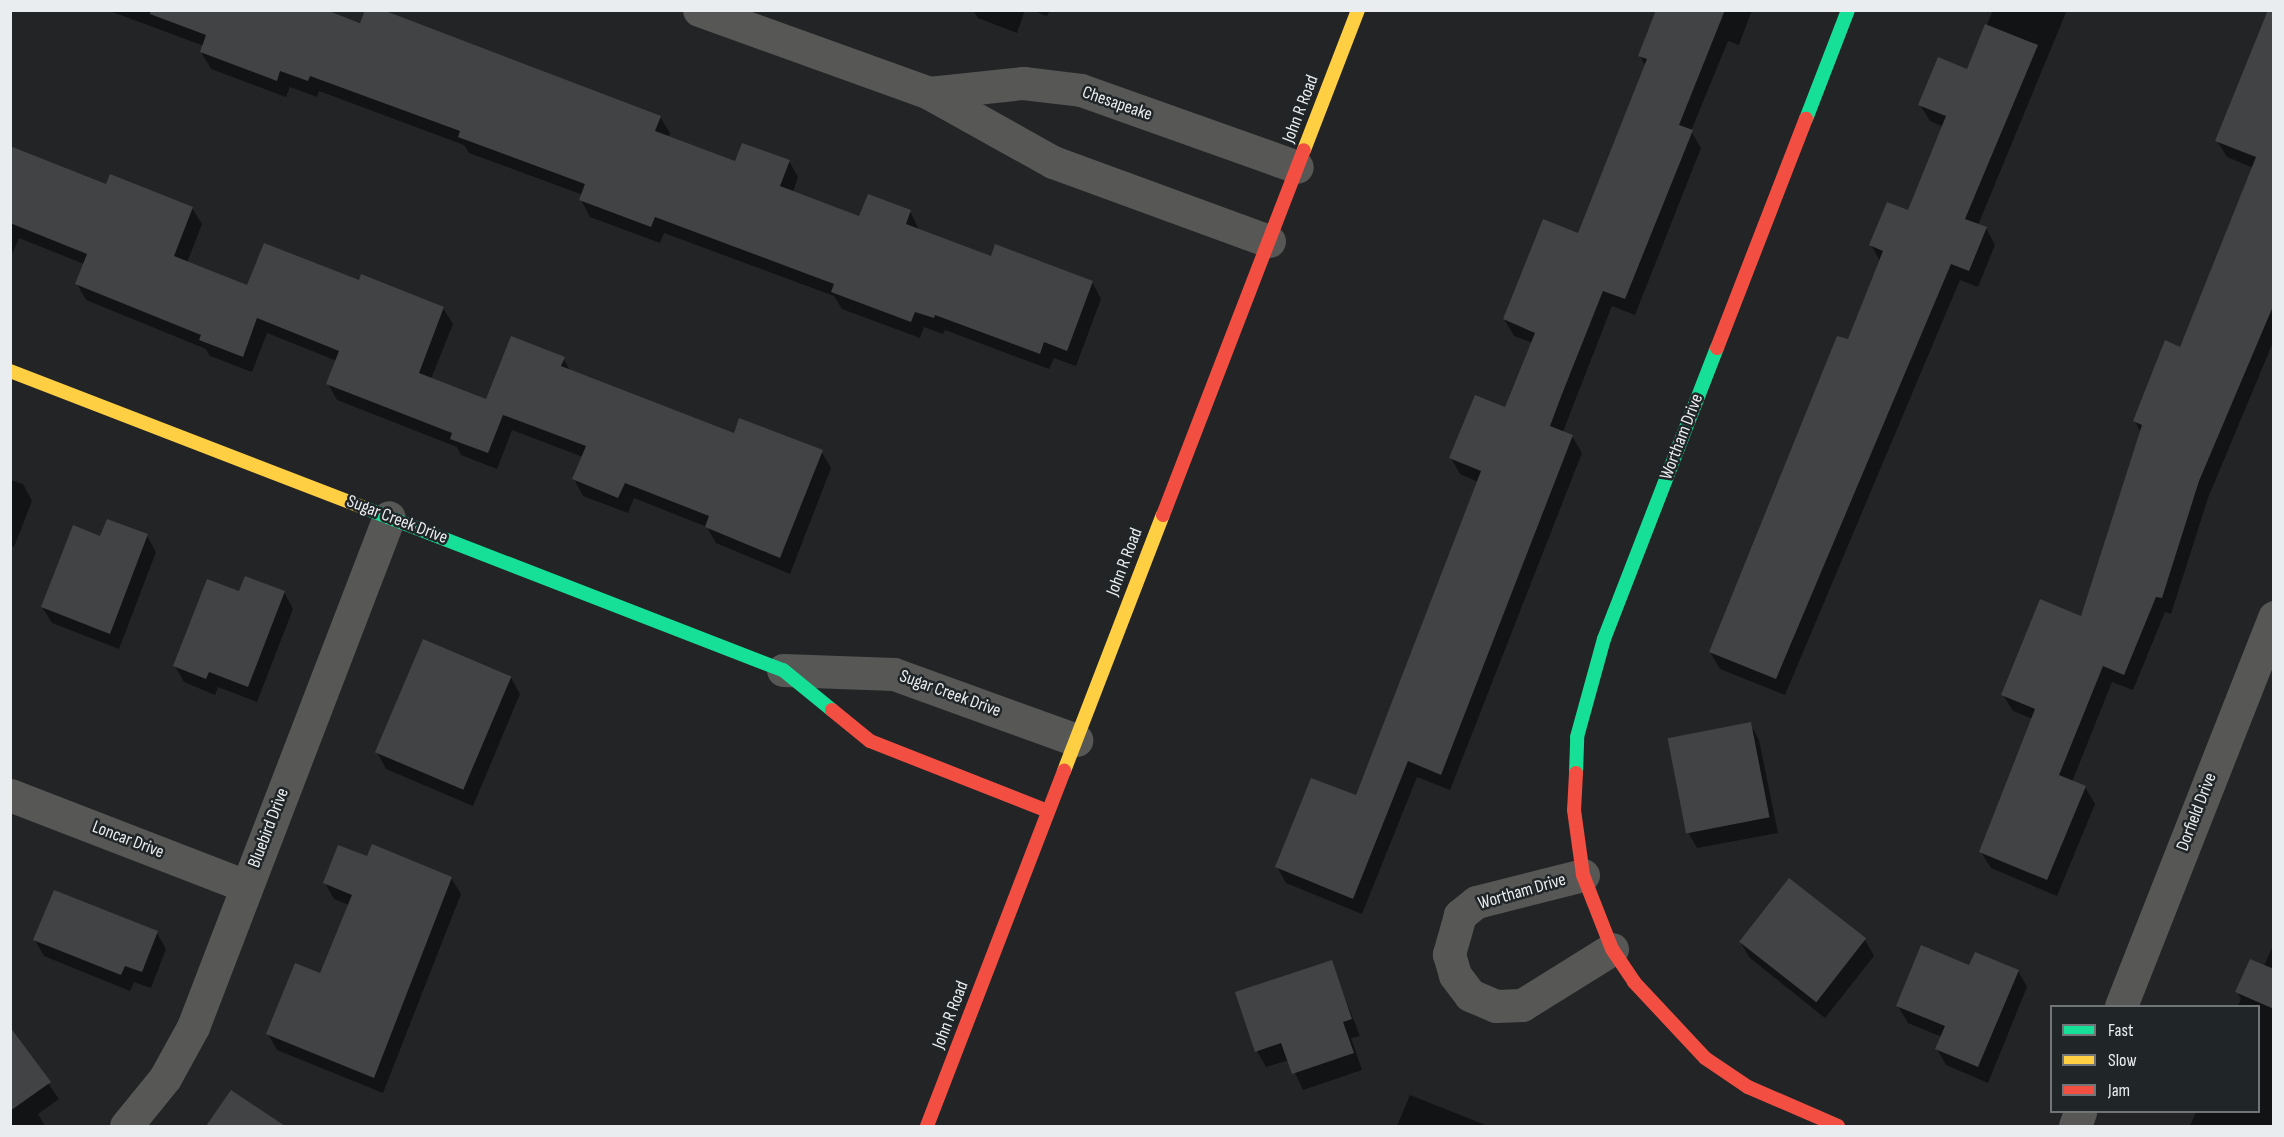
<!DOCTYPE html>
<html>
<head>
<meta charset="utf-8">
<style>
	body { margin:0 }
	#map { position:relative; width:2284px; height:1137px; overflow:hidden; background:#222426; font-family:"Sofia Sans Condensed",sans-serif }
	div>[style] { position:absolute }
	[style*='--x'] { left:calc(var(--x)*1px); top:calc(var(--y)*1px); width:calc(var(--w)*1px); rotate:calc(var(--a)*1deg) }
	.shadow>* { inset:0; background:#0007 }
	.building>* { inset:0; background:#414344; transform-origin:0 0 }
	.street>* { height:33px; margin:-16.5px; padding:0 16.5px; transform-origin:16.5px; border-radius:16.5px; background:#575756 }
	.fast>* { height:14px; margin:-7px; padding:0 7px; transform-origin:7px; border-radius:7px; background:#16e098 }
	.slow>* { height:14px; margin:-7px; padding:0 7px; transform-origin:7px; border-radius:7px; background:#ffcf43 }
	.jam>* { height:14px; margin:-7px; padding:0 7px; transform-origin:7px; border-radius:7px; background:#f24e42 }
	span { translate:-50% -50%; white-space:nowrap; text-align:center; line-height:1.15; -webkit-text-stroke:5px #202528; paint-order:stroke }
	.street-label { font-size:18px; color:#eaedef }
	.frame { position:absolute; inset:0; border:12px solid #eaedef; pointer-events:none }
	.legend { position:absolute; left:2050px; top:1005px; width:210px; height:108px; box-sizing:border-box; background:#202528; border:2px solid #717578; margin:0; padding:8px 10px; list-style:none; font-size:18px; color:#eaedef }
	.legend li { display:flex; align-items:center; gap:12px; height:30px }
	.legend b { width:30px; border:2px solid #717578 }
</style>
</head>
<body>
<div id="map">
	<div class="shadow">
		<i style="clip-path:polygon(107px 10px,321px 10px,660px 117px,670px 133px,668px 138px,736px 163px,789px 161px,798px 177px,793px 192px,860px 218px,910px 211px,919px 230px,992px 258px,1092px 282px,1101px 299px,1076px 366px,1054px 358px,1049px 369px,945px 330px,943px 334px,924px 327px,920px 338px,842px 309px,834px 296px,664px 233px,660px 243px,590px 217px,581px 200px,583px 195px,469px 153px,464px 145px,319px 91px,317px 97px,290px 87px,286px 97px,211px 69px,201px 52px,204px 46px)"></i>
		<i style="clip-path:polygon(973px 10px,1025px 10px,1017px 33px,978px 18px)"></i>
		<i style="clip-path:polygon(1031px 10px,1050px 10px,1047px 16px)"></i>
		<i style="clip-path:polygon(1658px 10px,1752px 10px,1739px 45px,1728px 41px,1691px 131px,1701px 148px,1635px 315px,1612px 306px,1571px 411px,1563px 432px,1572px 436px,1582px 453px,1450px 790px,1417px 777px,1362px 914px,1286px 883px,1277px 867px,1357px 797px,1478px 482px,1460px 474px,1451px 458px,1506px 409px,1533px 343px,1514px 336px,1504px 319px,1578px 235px,1646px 67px,1640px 56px)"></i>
		<i style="clip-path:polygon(1993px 10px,2067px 10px,1978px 225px,1986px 228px,1995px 245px,1978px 287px,1960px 280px,1785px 695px,1720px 669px,1710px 652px,1849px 341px,1880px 261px,1871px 245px,1909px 212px,1944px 127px,1930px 121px,1920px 105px,1968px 71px)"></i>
		<i style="clip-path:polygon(2274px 53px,2274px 340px,2208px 498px,2171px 614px,2165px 612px,2133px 690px,2112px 682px,2072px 782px,2085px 787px,2095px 804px,2057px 896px,1991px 868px,1981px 852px,2033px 719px,2013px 711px,2003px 695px,2082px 618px,2141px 433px,2135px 421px,2181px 348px,2253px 168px,2227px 157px,2217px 141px)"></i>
		<i style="clip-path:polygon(10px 164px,192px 208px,202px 224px,187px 263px,248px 287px,360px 282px,443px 308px,453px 324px,431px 379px,487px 401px,563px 358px,571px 372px,734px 435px,821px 451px,831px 468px,790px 574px,716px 543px,707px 527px,634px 498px,628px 513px,583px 496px,574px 479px,583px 457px,512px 430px,497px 469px,461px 455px,457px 447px,337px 400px,328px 384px,337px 361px,267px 333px,252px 372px,210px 356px,206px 349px,86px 300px,77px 284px,84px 264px,19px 238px,10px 259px)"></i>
		<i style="clip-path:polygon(10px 480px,23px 484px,32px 501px,14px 547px,10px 545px)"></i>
		<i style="clip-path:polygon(147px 536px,156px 552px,119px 649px,52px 623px,42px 607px,101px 538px)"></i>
		<i style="clip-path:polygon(284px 592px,293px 609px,257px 702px,218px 687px,215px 695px,184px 682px,175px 666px,240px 593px)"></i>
		<i style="clip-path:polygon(511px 678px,520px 694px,473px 806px,386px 769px,377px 752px)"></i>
		<i style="clip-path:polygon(1750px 723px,1759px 740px,1778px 833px,1697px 848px,1688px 832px,1670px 739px)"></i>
		<i style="clip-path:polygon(368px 858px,451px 878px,461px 894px,383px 1093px,277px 1050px,268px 1034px,321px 975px,349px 905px,334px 899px,325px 883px)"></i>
		<i style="clip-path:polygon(157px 933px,166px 949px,151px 988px,134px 982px,130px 991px,44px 956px,35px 940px)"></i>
		<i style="clip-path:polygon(1865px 940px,1874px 956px,1825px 1018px,1750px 958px,1740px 942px)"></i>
		<i style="clip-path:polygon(2274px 943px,2274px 1126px,2190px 1126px,2196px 1112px,2258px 1112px,2258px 1006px,2238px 1006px,2241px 999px,2237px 992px,2264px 966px)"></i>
		<i style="clip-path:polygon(1331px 962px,1360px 1036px,1351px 1038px,1362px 1070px,1303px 1090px,1289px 1060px,1266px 1067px,1257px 1051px)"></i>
		<i style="clip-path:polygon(1970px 967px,2018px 971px,2027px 987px,1988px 1083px,1946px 1065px,1937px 1049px,1942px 1037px,1908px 1023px,1898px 1006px)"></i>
		<i style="clip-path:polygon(10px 1029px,59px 1099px,38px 1114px,45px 1126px,10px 1126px)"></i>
		<i style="clip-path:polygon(231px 1092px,282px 1126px,208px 1126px)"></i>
		<i style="clip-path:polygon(1410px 1095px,1488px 1126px,1397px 1126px)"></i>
	</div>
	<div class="building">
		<i style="clip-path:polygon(150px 10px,326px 10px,360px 23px,365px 10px,383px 10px,661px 116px,655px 131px,735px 161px,742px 143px,790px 160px,780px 186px,859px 216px,868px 194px,911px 210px,906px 224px,991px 256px,995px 244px,1093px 281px,1067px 351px,1044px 342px,1040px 354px,935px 315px,934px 318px,915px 312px,911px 322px,831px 292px,834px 284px,655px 217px,651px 227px,579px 200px,585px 184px,458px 137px,460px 131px,310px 76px,308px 81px,280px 71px,277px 81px,200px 52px,206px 35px,150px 14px)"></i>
		<i style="clip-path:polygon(1656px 10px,1725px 10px,1679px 125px,1693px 130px,1625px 299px,1603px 291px,1562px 394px,1550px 426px,1573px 435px,1441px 775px,1408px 761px,1353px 899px,1275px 867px,1311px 778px,1356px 795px,1481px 471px,1449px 458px,1475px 395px,1505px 407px,1535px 333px,1503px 319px,1543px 219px,1578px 233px,1647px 59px,1638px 56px)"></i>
		<i style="clip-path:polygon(2268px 10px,2274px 10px,2274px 304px,2199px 481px,2162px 598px,2156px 597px,2124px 675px,2103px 666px,2059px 775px,2086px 786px,2047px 880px,1979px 852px,2035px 709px,2001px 695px,2040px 599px,2081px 616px,2142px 425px,2133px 421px,2165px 340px,2180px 347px,2256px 157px,2215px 141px)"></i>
		<i style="clip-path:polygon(1985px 24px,2038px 45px,1965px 219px,1987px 227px,1969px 271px,1951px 264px,1776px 679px,1709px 652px,1837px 336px,1848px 339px,1883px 251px,1869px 245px,1887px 202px,1908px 210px,1946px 116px,1918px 105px,1938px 57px,1967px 69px)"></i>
		<i style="clip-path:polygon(10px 146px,106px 184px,110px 174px,193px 207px,174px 256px,247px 285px,264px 243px,359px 280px,361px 274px,444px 307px,419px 373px,486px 399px,511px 336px,565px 357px,561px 366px,734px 433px,739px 418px,823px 450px,780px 558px,705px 527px,709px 516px,625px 483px,618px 498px,572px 479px,586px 446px,503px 415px,488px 453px,450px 439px,452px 433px,326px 384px,339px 351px,257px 318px,243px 357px,199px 340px,201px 335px,75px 284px,87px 254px,10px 223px)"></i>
		<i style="clip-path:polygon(107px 519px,148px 534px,110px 634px,41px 607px,73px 525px,100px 536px)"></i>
		<i style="clip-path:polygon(245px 576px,285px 591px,248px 687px,209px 672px,206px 679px,173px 666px,207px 579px,239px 591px)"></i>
		<i style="left:423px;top:639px;width:96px;height:123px;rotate:23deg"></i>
		<i style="left:1751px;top:722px;width:97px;height:85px;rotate:79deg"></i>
		<i style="clip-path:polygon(372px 844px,452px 877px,374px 1078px,266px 1034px,295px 963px,320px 973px,352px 895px,323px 883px,338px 845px,367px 856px)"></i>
		<i style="left:1789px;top:878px;width:98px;height:81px;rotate:38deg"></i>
		<i style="clip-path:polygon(54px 890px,158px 931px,142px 972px,125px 966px,121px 975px,33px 940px)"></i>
		<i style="clip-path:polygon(1921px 945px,1969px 965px,1975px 952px,2019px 970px,1978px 1067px,1935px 1049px,1945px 1026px,1896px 1006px)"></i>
		<i style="clip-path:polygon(2250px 959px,2274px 969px,2274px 1009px,2235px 992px)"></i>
		<i style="clip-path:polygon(1332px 960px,1352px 1019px,1343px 1022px,1354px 1053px,1292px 1074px,1281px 1043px,1255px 1052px,1235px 992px)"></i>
		<i style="clip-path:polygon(10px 1027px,51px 1082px,10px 1111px)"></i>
		<i style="clip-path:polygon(231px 1090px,285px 1126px,206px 1126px)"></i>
	</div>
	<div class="street">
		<i style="--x:699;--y:10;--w:245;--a:19.8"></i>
		<i style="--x:929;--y:93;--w:142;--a:29.1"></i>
		<i style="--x:1053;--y:162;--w:230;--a:20.1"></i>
		<i style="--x:929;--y:93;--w:95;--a:-6.1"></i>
		<i style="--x:1023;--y:83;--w:58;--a:6.9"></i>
		<i style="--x:1081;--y:90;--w:229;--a:19.6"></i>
		<i style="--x:783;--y:670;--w:111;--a:2.1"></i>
		<i style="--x:894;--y:674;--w:194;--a:19.9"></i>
		<i style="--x:10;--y:795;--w:253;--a:21.1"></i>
		<i style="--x:1583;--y:875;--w:110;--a:165.8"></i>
		<i style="--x:1476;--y:902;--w:21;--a:141"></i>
		<i style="--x:1460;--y:915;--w:41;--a:105.8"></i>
		<i style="--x:1449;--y:954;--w:22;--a:74"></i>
		<i style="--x:1455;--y:975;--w:25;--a:53"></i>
		<i style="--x:1470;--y:995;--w:28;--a:23"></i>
		<i style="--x:1496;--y:1006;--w:26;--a:-2"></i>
		<i style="--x:1522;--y:1005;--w:106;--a:-31.9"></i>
		<i style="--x:2121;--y:1006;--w:418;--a:-68.5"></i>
		<i style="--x:126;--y:1126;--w:62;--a:-50.9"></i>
		<i style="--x:165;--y:1078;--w:58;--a:-61.2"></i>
		<i style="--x:193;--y:1027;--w:546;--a:-68.98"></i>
		<i style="--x:2075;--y:1126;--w:15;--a:-70"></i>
	</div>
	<div class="fast">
		<i style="--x:1806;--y:119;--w:117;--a:-68.9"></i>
		<i style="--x:362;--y:507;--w:451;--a:21.2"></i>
		<i style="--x:783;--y:670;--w:63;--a:39.2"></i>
		<i style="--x:1576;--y:773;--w:36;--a:-88"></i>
		<i style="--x:1577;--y:737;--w:102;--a:-74.6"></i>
		<i style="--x:1604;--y:639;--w:312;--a:-68.8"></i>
	</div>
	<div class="slow">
		<i style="--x:1304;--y:150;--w:150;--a:-68.9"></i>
		<i style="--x:10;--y:371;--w:377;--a:21.1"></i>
		<i style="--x:1064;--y:771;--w:274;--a:-68.9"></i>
	</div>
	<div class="jam">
		<i style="--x:1717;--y:348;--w:246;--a:-68.8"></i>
		<i style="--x:1163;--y:515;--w:391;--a:-68.9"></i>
		<i style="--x:832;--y:710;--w:49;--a:39.2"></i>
		<i style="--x:870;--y:741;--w:191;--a:21.5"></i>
		<i style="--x:1576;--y:773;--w:37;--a:93"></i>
		<i style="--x:1574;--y:810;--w:66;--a:82.1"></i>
		<i style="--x:1583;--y:875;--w:79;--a:68.6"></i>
		<i style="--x:1612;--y:949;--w:40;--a:56"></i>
		<i style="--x:1634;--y:982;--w:104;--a:46.9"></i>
		<i style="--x:1705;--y:1058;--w:52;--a:34"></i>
		<i style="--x:1748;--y:1087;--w:98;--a:23.4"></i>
		<i style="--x:927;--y:1126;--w:381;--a:-68.9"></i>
	</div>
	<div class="street-label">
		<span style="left:1117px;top:104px;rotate:19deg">Chesapeake</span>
		<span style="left:1301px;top:109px;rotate:-69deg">John R Road</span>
		<span style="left:1682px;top:437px;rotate:-69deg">Wortham Drive</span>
		<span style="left:397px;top:520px;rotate:21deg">Sugar Creek Drive</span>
		<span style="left:1125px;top:562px;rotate:-69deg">John R Road</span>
		<span style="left:950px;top:694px;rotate:20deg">Sugar Creek Drive</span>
		<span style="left:2197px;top:812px;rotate:-69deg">Dorfield Drive</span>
		<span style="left:269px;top:828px;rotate:-69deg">Bluebird Drive</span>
		<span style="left:128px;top:840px;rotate:21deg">Loncar Drive</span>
		<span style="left:1522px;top:892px;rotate:-16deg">Wortham Drive</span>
		<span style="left:951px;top:1015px;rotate:-69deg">John R Road</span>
	</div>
	<div class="frame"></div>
	<ul class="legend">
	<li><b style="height:8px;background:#16e098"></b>Fast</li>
	<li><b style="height:8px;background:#ffcf43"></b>Slow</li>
	<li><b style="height:8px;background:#f24e42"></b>Jam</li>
	</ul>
</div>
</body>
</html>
